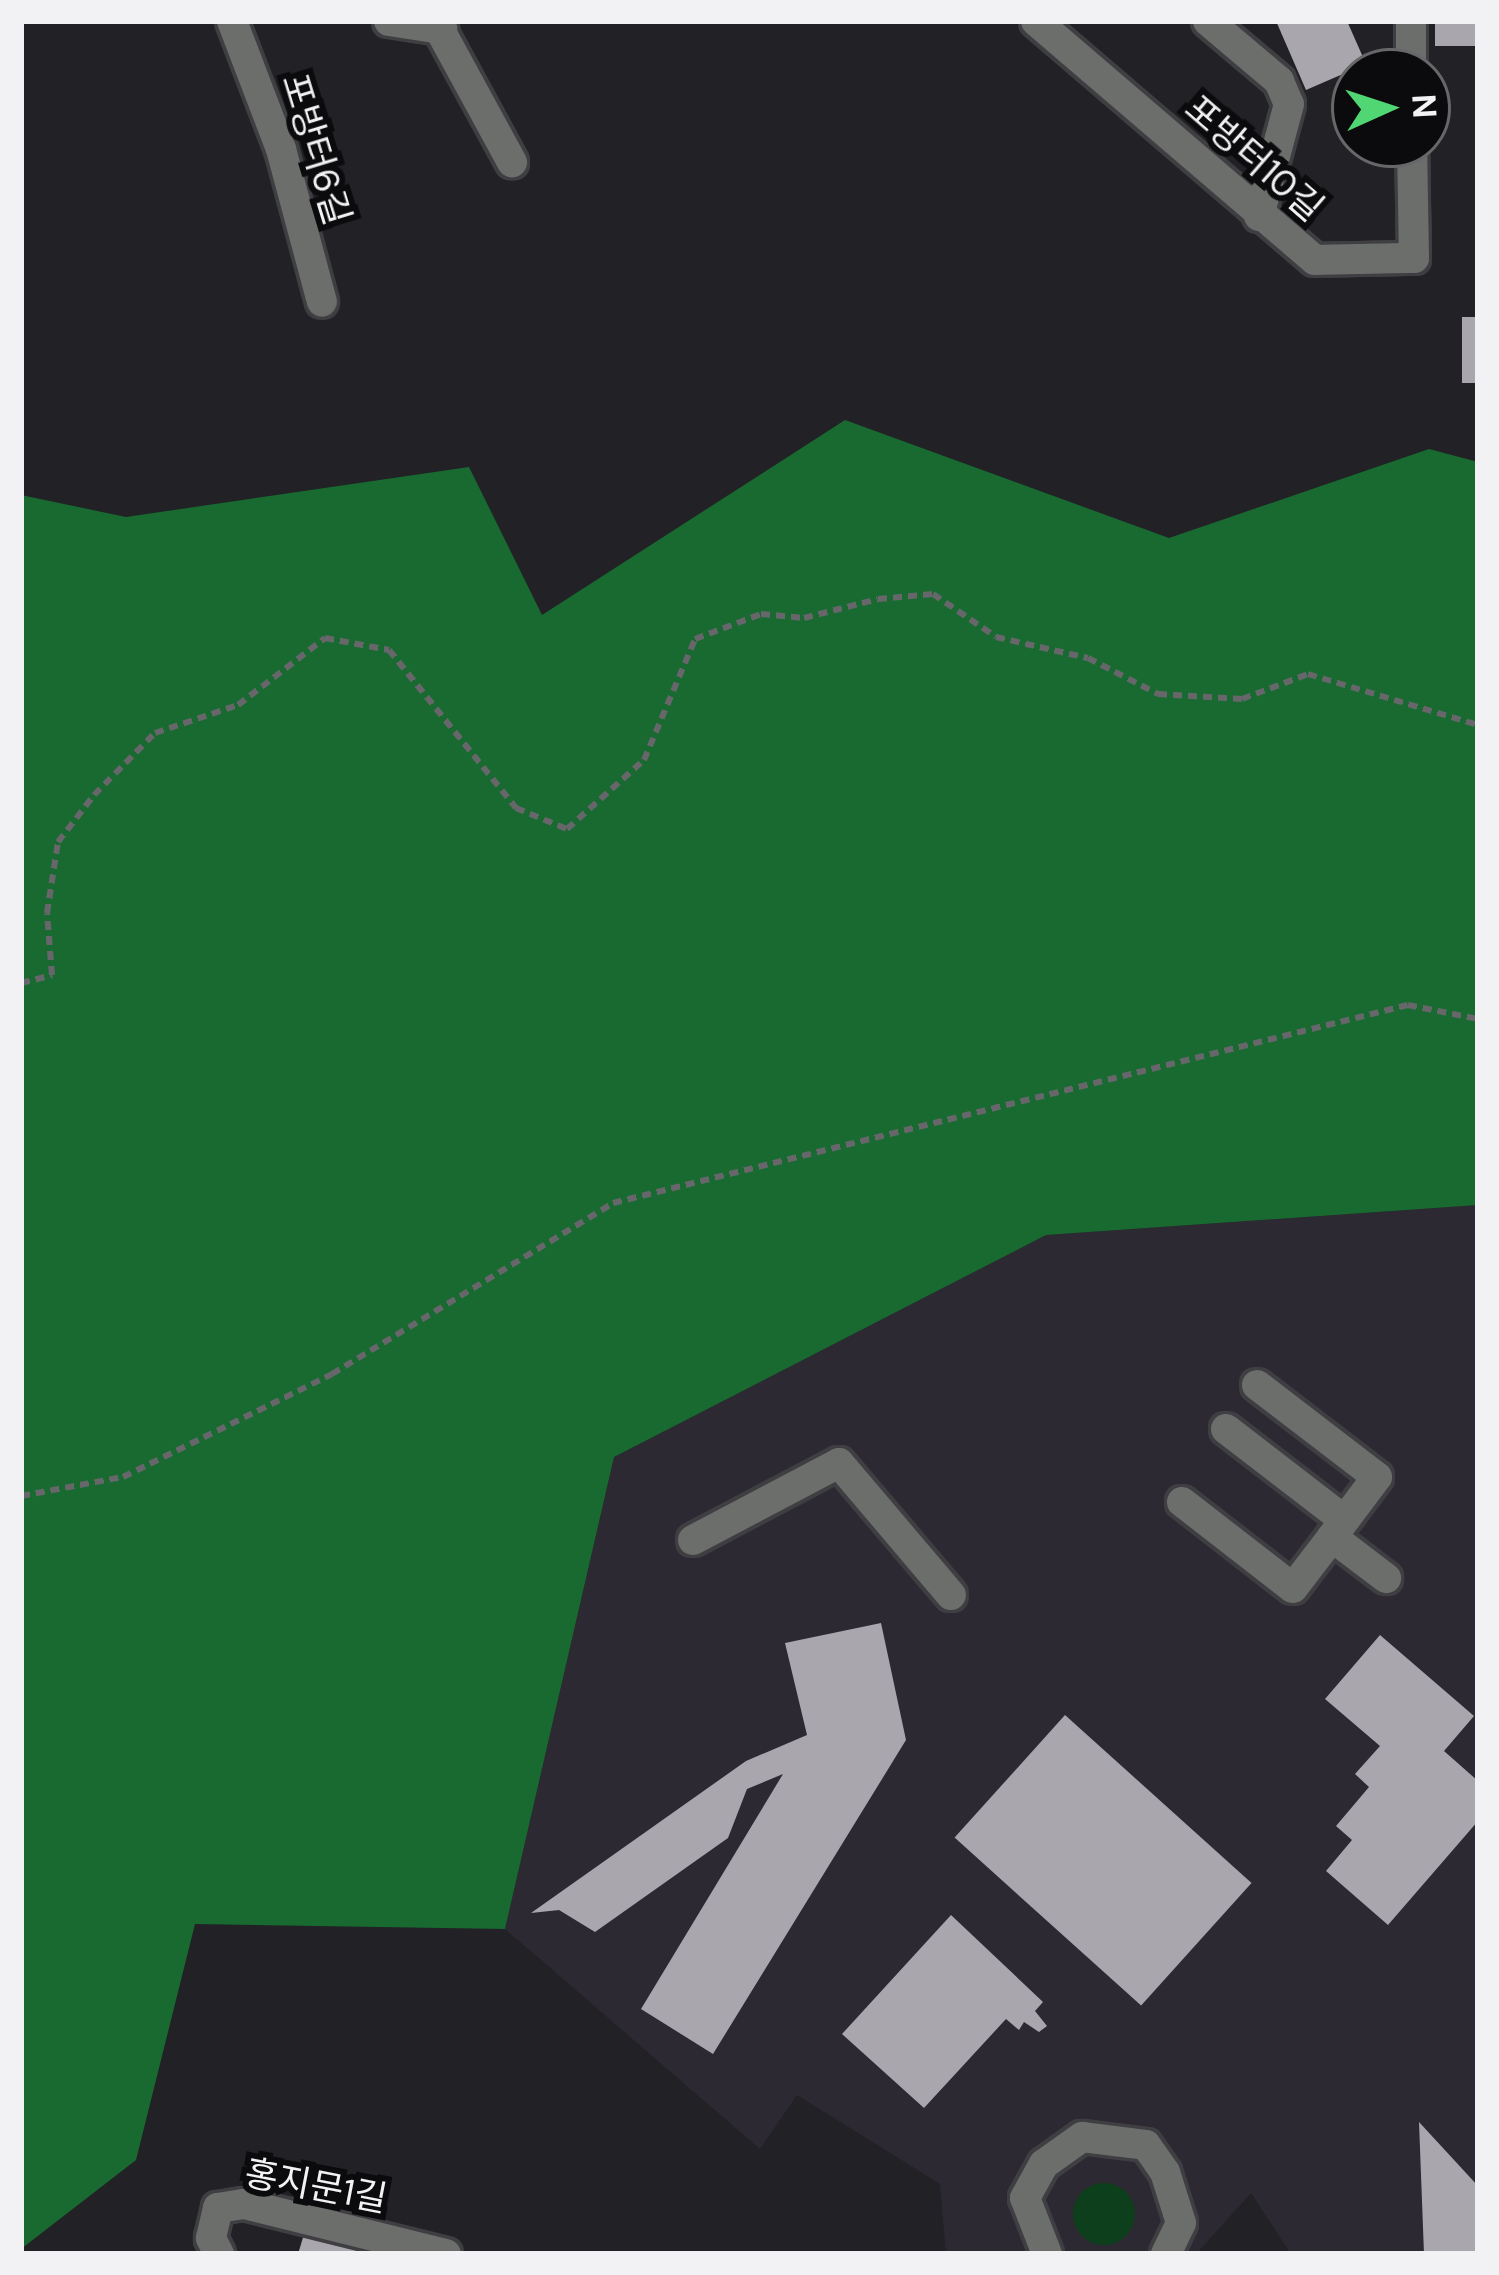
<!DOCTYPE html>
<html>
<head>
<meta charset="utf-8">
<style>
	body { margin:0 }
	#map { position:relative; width:1499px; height:2275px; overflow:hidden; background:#222125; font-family:"DM Sans","Noto Sans KR",sans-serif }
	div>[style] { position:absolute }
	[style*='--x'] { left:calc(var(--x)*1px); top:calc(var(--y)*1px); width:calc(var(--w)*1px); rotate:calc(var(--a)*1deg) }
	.built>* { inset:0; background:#2c2933 }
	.green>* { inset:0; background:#0d3f1c }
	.round { border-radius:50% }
	.forest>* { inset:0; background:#186a31 }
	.building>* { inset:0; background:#a9a7ad; transform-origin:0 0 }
	.path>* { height:6px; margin-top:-3px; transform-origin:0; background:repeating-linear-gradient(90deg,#67666a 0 9px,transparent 0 15px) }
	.roads { filter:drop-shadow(3px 0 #3f3e42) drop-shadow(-3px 0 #3f3e42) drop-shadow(0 3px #3f3e42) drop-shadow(0 -3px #3f3e42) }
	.minor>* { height:30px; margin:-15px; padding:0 15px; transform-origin:15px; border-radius:15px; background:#6c6e6c }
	span { translate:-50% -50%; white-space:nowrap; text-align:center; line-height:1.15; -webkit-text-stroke:12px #0b0b0d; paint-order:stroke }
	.street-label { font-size:36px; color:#f2f1f4 }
	.frame { position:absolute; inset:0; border:24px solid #f2f1f4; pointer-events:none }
	.north { position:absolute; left:1331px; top:48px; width:120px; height:120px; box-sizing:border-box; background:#0b0b0d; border:3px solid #676769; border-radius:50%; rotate:87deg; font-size:33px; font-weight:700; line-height:48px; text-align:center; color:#f2f1f4 }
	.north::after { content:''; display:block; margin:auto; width:42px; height:54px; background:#51d674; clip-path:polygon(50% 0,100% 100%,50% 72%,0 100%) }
</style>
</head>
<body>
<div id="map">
	<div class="built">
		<i style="clip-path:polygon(1478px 1205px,1478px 2254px,1291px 2254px,1251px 2193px,1196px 2254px,946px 2254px,940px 2184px,797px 2095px,760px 2149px,505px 1929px,614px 1457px,1046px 1235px)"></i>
	</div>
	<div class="green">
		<i class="round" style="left:1073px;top:2183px;width:62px;height:62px"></i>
	</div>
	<div class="forest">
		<i style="clip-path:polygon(845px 420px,1169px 538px,1429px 449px,1478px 462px,1478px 1205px,1046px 1235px,614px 1457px,505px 1929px,195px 1924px,136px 2160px,21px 2249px,21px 495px,126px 517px,469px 467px,542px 615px)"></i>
	</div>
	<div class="building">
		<i style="clip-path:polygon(1276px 21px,1347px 21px,1366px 64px,1306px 90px)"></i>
		<i style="left:1435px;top:21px;width:43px;height:25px"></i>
		<i style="left:1462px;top:317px;width:16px;height:66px"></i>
		<i style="clip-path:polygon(881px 1623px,906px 1740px,713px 2054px,641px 2009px,783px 1774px,747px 1789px,728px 1838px,595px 1932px,559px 1910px,531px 1913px,746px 1761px,807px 1735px,785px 1643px)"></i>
		<i style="clip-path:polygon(1380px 1635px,1474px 1716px,1444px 1751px,1478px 1781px,1478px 1821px,1388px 1925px,1326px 1871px,1352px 1840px,1336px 1826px,1369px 1787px,1355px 1774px,1380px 1746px,1325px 1699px)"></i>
		<i style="left:1065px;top:1715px;width:251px;height:165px;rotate:42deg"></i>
		<i style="clip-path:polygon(951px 1915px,1043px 2002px,1035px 2011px,1047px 2026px,1039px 2032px,1024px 2022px,1019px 2030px,1006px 2019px,924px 2108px,842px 2034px)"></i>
		<i style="clip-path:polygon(1419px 2122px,1478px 2186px,1478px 2254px,1424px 2254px)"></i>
		<i style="clip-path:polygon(305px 2231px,377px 2253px,377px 2254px,298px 2254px)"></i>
	</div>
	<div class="path">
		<i style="--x:21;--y:983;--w:32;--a:-14"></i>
		<i style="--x:52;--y:975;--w:62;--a:-94.6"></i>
		<i style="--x:47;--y:913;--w:72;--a:-81.2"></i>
		<i style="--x:58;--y:842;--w:59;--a:-52.5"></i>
		<i style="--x:94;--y:795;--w:87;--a:-45.5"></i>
		<i style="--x:155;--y:733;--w:88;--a:-18.6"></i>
		<i style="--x:238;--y:705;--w:110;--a:-37.6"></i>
		<i style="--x:325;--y:638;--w:65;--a:10.6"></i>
		<i style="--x:389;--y:650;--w:203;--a:51.2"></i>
		<i style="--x:516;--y:808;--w:55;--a:22.4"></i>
		<i style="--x:567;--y:829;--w:103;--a:-41.9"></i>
		<i style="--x:644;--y:760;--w:131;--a:-67.1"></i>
		<i style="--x:695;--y:639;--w:71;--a:-20.7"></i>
		<i style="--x:761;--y:614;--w:43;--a:5.3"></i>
		<i style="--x:804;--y:618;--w:76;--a:-14.4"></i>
		<i style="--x:878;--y:599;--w:55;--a:-5.2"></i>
		<i style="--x:933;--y:594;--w:76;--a:34.3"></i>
		<i style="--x:996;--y:637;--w:94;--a:12.9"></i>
		<i style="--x:1088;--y:658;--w:79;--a:27.2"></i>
		<i style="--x:1158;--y:694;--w:84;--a:3.4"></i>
		<i style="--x:1242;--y:699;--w:71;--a:-20.7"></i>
		<i style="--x:1308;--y:674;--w:177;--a:16.7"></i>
		<i style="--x:21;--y:1496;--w:104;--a:-10.6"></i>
		<i style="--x:123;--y:1477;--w:233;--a:-26.2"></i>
		<i style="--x:332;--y:1374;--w:329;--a:-31.3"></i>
		<i style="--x:613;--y:1203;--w:819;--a:-13.99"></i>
		<i style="--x:1408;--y:1005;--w:71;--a:11.3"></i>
	</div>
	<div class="roads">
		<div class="minor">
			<i style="--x:232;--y:21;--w:137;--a:69.1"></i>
			<i style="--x:281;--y:149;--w:158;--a:75"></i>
			<i style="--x:389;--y:21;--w:54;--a:8.6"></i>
			<i style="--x:435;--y:21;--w:161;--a:61.4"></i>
			<i style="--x:1036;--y:21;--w:367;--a:40.6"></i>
			<i style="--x:1315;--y:260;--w:99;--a:-1.2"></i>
			<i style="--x:1414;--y:258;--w:114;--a:-91"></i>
			<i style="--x:1208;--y:21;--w:93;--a:40.2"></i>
			<i style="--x:1279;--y:81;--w:25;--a:67"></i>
			<i style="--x:1289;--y:104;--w:116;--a:105"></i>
			<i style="--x:1411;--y:21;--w:51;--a:90"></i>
			<i style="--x:1257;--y:1385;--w:151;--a:37.5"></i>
			<i style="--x:1377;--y:1477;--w:75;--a:126.9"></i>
			<i style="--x:1332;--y:1537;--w:68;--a:37.2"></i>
			<i style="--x:1226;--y:1429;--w:149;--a:37.6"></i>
			<i style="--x:1182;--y:1502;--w:140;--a:37.8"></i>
			<i style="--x:1293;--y:1588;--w:64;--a:-52.6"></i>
			<i style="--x:693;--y:1540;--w:165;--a:-27.8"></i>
			<i style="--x:839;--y:1463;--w:173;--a:49.7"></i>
			<i style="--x:219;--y:2254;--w:18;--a:-117"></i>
			<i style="--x:211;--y:2238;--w:31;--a:-77"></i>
			<i style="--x:218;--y:2208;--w:26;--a:-9"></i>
			<i style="--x:244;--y:2204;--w:208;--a:13.9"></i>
			<i style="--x:1047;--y:2254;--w:60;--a:-111.4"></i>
			<i style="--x:1025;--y:2198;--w:39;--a:-61"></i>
			<i style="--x:1044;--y:2164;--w:47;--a:-35.4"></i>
			<i style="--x:1082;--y:2137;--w:64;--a:7.1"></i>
			<i style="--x:1146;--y:2145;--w:33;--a:55"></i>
			<i style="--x:1165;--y:2172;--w:53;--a:72.6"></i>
			<i style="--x:1181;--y:2223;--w:34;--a:116"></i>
		</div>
	</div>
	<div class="street-label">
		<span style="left:316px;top:149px;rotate:73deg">포방터6길</span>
		<span style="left:1254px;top:158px;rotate:41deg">포방터10길</span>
		<span style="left:316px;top:2186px;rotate:11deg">홍지문1길</span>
	</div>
	<div class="frame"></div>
	<div class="north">N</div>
</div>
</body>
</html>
